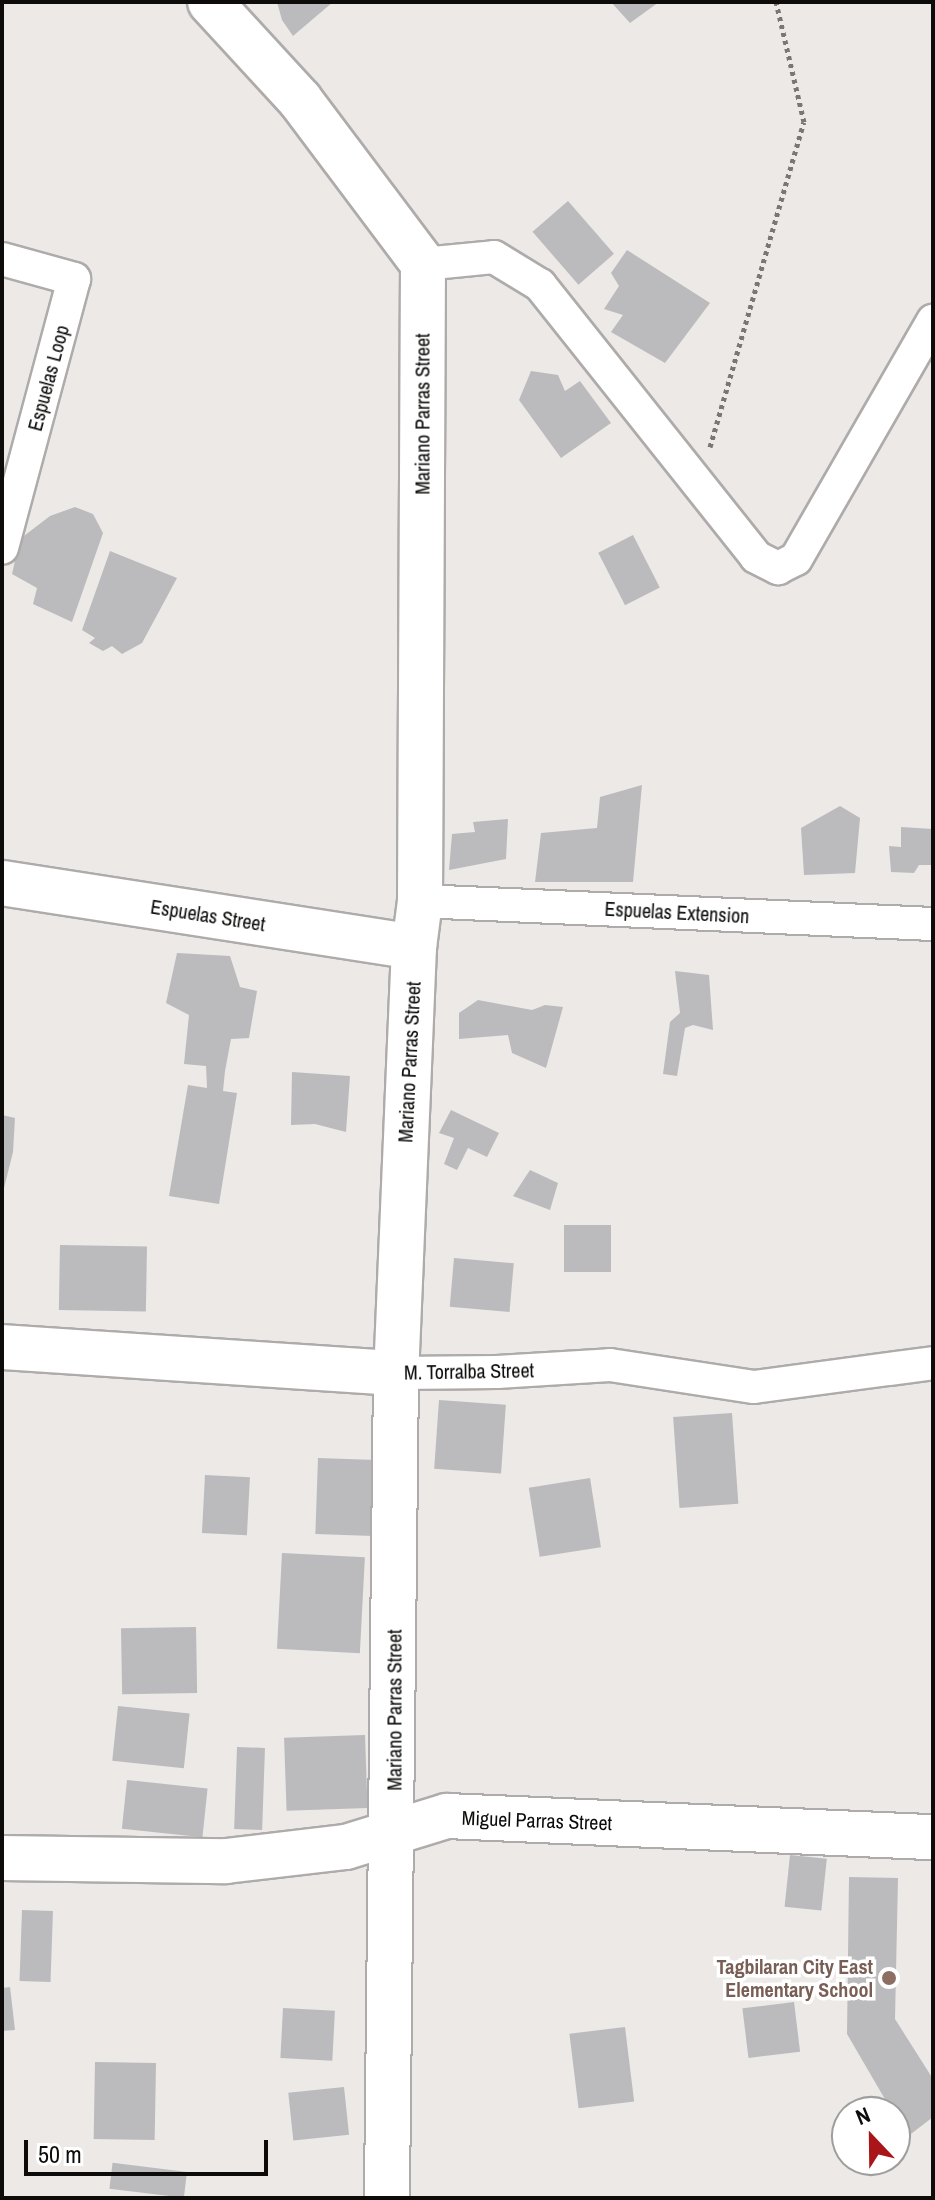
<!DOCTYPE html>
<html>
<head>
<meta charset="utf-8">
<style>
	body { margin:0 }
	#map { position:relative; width:935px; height:2200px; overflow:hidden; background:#ece9e7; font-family:"Archivo Narrow",sans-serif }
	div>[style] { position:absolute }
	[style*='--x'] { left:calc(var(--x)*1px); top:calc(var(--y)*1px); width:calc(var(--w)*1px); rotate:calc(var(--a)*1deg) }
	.building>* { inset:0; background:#bbbbbe; transform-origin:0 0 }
	.path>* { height:5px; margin-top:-2.5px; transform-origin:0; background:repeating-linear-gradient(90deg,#797775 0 4px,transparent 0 8px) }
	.roads { filter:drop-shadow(2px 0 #aeabaa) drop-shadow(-2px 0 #aeabaa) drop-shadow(0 2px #aeabaa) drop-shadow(0 -2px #aeabaa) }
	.street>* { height:32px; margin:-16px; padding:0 16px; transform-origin:16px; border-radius:16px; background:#fff }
	.secondary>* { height:44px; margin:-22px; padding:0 22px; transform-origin:22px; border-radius:22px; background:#fff }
	.dots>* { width:22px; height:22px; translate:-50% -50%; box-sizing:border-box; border:4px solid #fff; border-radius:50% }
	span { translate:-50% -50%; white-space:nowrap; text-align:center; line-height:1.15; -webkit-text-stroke:7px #fff; paint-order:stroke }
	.street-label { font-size:20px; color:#0d0c0b }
	.education-label { font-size:20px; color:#785e54; font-weight:700 }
	.right { translate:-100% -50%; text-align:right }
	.frame { position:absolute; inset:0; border:4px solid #0d0c0b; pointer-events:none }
	.north { position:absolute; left:831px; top:2096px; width:80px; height:80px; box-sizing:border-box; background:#fff; border:2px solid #9e9e9d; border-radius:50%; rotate:338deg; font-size:22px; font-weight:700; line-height:32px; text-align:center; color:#0d0c0b }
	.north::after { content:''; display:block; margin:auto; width:28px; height:36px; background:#a91518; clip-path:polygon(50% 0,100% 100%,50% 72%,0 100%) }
	.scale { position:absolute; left:24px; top:2140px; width:244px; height:36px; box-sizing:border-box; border:4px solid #0d0c0b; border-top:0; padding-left:10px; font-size:24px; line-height:28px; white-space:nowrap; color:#0d0c0b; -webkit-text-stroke:6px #fff; paint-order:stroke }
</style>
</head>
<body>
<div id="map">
	<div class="building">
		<i style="clip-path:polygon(277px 2px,333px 2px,293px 36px,282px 20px)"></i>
		<i style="clip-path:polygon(611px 2px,659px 2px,630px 23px)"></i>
		<i style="left:568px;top:201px;width:70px;height:47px;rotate:49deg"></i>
		<i style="clip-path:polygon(627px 250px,710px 303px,665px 363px,611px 332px,623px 315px,604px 309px,619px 286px,611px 273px)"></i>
		<i style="clip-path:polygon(531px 371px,558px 375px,565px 391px,580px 381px,611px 423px,561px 458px,519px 400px)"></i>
		<i style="clip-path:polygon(75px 507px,93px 514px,103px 533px,72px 622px,33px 604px,37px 588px,12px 574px,20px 539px,50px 516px)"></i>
		<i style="left:633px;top:535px;width:59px;height:39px;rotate:63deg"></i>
		<i style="clip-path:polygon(110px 551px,177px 578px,142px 643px,122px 654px,112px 646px,103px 651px,89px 643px,95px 638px,82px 630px)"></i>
		<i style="clip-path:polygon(642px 785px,633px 882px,535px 882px,541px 833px,597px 828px,600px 797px)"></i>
		<i style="clip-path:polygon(840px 806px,860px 818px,855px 873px,804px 875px,801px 828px)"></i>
		<i style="clip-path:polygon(508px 819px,506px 859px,449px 870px,452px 834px,475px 832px,473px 822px)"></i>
		<i style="clip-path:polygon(901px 827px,933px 829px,933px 865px,919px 865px,914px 873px,891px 872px,889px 846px,901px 847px)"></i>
		<i style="clip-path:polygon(177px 953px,230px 956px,240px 987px,257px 991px,249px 1038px,231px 1039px,225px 1071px,223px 1091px,237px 1093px,219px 1204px,169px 1196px,188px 1085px,207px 1088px,206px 1066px,184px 1064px,189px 1015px,166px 1003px)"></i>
		<i style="clip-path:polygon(675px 971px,709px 975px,713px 1030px,693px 1025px,685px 1028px,677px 1076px,663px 1074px,670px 1022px,680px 1013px)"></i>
		<i style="clip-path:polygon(478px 1000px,532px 1010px,545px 1005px,563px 1007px,546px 1068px,512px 1053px,508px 1035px,459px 1039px,459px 1013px)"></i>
		<i style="clip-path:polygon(292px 1072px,350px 1076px,346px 1132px,315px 1124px,291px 1125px)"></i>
		<i style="clip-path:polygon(451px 1110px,499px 1133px,487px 1157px,468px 1148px,457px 1170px,444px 1164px,454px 1138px,439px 1133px)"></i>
		<i style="clip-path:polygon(2px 1115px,15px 1118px,13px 1152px,3px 1192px)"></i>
		<i style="clip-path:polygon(530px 1170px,558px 1183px,550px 1210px,513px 1196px)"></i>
		<i style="left:564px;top:1225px;width:47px;height:47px"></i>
		<i style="left:60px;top:1245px;width:87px;height:65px;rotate:1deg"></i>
		<i style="left:454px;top:1258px;width:60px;height:49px;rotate:5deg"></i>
		<i style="left:439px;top:1400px;width:67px;height:69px;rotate:4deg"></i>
		<i style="left:732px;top:1413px;width:91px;height:59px;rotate:86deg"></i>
		<i style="left:318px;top:1458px;width:65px;height:76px;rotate:2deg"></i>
		<i style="left:205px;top:1475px;width:45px;height:58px;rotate:3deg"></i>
		<i style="left:590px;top:1478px;width:70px;height:62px;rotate:81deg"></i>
		<i style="left:282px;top:1553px;width:83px;height:96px;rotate:3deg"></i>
		<i style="left:196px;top:1627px;width:66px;height:75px;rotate:89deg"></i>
		<i style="left:118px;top:1706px;width:72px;height:55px;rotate:6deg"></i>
		<i style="left:365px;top:1735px;width:73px;height:81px;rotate:88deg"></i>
		<i style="left:237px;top:1747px;width:28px;height:82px;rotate:2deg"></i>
		<i style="left:127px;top:1780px;width:81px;height:49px;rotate:6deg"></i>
		<i style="left:790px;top:1855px;width:37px;height:52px;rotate:6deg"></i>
		<i style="clip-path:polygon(849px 1877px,898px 1878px,895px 2019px,933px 2079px,933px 2117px,907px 2137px,847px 2034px)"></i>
		<i style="left:22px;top:1910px;width:31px;height:71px;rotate:2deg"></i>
		<i style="clip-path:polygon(10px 1987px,15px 2030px,2px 2031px,2px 1988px)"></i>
		<i style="left:794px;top:2002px;width:50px;height:52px;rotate:83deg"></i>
		<i style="left:283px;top:2008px;width:52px;height:50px;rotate:3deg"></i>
		<i style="left:625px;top:2027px;width:75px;height:56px;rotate:83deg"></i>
		<i style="left:95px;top:2062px;width:61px;height:77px;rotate:1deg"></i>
		<i style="left:344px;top:2087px;width:48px;height:56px;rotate:84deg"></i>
		<i style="left:187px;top:2172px;width:26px;height:75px;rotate:97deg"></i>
	</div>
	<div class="path">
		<i style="--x:710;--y:447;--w:338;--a:-73.9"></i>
		<i style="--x:804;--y:122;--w:123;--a:-103.1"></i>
	</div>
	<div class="roads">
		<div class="street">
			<i style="--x:2;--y:259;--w:75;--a:15.5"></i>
			<i style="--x:74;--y:279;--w:278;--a:105"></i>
			<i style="--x:423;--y:264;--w:71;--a:-5.6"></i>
			<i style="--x:494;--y:257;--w:54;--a:31.3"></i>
			<i style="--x:540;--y:285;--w:347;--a:51.5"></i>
			<i style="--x:756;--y:557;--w:25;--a:27"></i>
			<i style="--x:778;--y:568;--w:20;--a:-27"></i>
			<i style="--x:796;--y:559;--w:275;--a:-60.1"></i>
			<i style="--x:420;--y:901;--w:514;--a:2.57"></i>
			<i style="--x:396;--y:1373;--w:101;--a:-0.6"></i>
			<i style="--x:497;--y:1372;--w:113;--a:-3.5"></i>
			<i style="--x:610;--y:1365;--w:146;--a:8.7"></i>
			<i style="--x:754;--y:1387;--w:181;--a:-7.6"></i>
		</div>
		<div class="secondary">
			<i style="--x:210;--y:2;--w:133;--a:47.4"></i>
			<i style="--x:300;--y:100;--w:205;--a:53.1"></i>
			<i style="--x:423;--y:264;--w:637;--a:90.27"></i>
			<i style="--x:420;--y:901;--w:46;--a:97.4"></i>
			<i style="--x:414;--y:947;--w:426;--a:92.4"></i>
			<i style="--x:396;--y:1373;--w:825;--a:90.63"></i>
			<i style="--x:2;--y:883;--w:417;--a:8.8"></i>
			<i style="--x:2;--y:1347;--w:395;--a:3.8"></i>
			<i style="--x:2;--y:1858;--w:224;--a:0.8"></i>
			<i style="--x:226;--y:1861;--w:121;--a:-6.7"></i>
			<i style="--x:346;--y:1847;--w:106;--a:-17.1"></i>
			<i style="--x:447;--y:1816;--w:486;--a:2.5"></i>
		</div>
	</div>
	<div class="dots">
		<i style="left:889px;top:1978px;background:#8d6e63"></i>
	</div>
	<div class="street-label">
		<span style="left:48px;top:378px;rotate:-75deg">Espuelas Loop</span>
		<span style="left:422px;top:414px;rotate:-90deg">Mariano Parras Street</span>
		<span style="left:677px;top:912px;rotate:3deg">Espuelas Extension</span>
		<span style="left:208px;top:915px;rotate:9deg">Espuelas Street</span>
		<span style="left:409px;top:1062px;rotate:-87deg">Mariano Parras Street</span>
		<span style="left:469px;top:1371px;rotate:-1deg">M. Torralba Street</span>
		<span style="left:394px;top:1710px;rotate:-90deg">Mariano Parras Street</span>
		<span style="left:537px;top:1820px;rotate:2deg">Miguel Parras Street</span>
	</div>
	<div class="education-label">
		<span class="right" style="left:873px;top:1978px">Tagbilaran City East<br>Elementary School</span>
	</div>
	<div class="frame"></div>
	<div class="north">N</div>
	<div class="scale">50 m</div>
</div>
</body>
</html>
